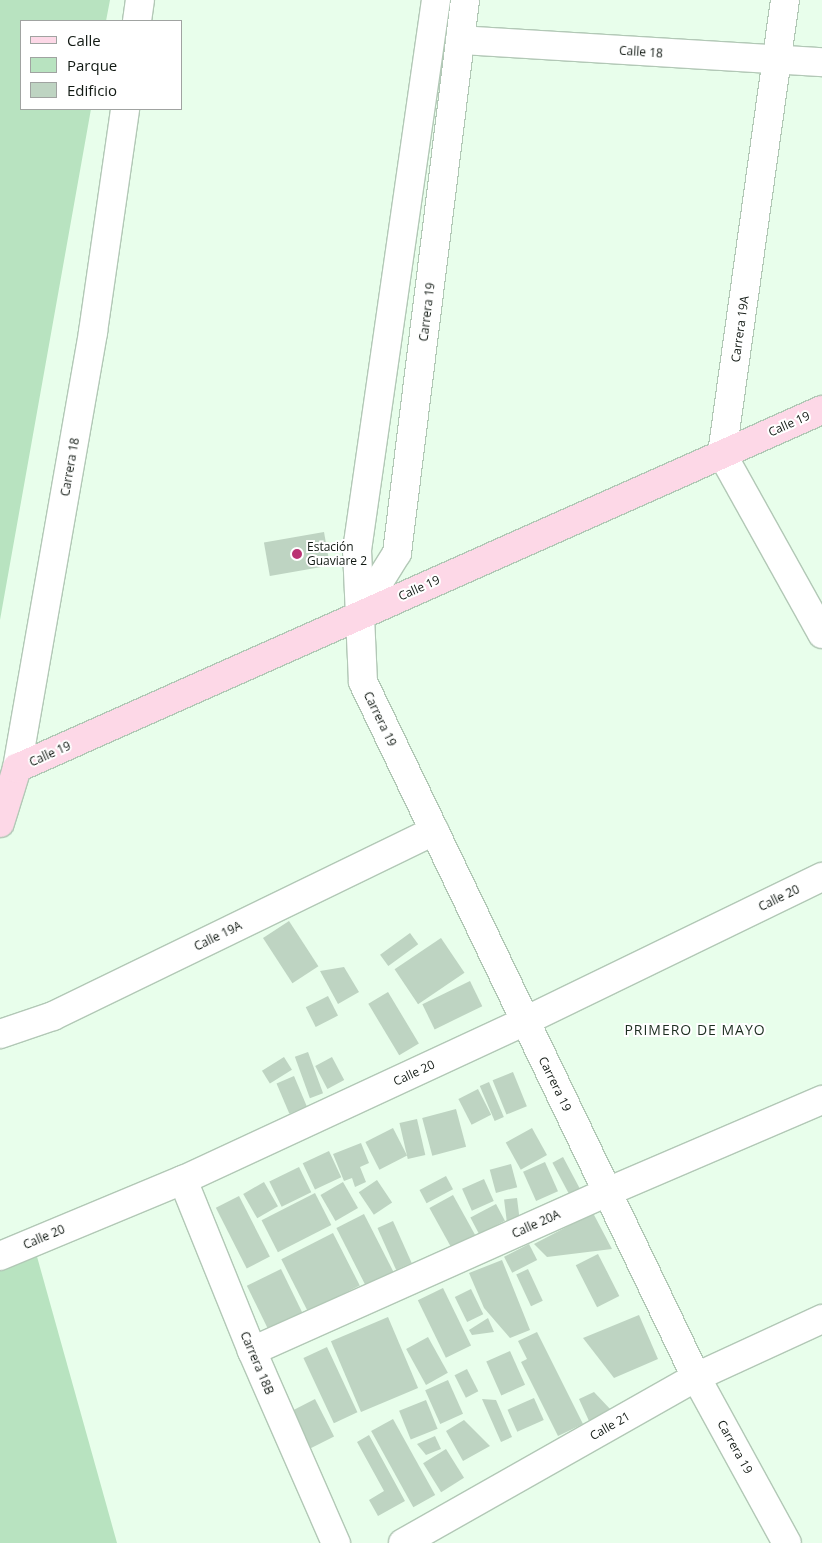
<!DOCTYPE html>
<html>
<head>
<meta charset="utf-8">
<style>
	body { margin:0 }
	#map { position:relative; width:822px; height:1543px; overflow:hidden; background:#e8feeb; font-family:"Open Sans",sans-serif }
	div>[style] { position:absolute }
	[style*='--x'] { left:calc(var(--x)*1px); top:calc(var(--y)*1px); width:calc(var(--w)*1px); rotate:calc(var(--a)*1deg) }
	.green>* { inset:0; background:#b8e3c0 }
	.building>* { inset:0; background:#bed4c2; transform-origin:0 0 }
	.roads { filter:drop-shadow(1px 0 #b2c8b6) drop-shadow(-1px 0 #b2c8b6) drop-shadow(0 1px #b2c8b6) drop-shadow(0 -1px #b2c8b6) }
	.street>* { height:28px; margin:-14px; padding:0 14px; transform-origin:14px; border-radius:14px; background:#fff }
	.secondary>* { height:28px; margin:-14px; padding:0 14px; transform-origin:14px; border-radius:14px; background:#fdd8e7 }
	.dots>* { width:14px; height:14px; translate:-50% -50%; box-sizing:border-box; border:2px solid #fff; border-radius:50% }
	span { translate:-50% -50%; white-space:nowrap; text-align:center; line-height:1.15; -webkit-text-stroke:4px #fff; paint-order:stroke }
	.street-label { font-size:12px; color:#111913 }
	.poi-label { font-size:12px; color:#111913 }
	.left { translate:0 -50%; text-align:left }
	.neighbourhood-label { font-size:14px; color:#1d2e20; letter-spacing:1px }
	.legend { position:absolute; left:20px; top:20px; width:162px; height:90px; box-sizing:border-box; background:#fff; border:1px solid #a0a3a1; margin:0; padding:6px 9px; list-style:none; font-size:15px; color:#111913 }
	.legend li { display:flex; align-items:center; gap:10px; height:25px }
	.legend b { width:25px; border:1px solid #a0a3a1 }
</style>
</head>
<body>
<div id="map">
	<div class="green">
		<i style="clip-path:polygon(0 0,110px 0,106px 21px,21px 21px,21px 109px,91px 109px,0 620px)"></i>
		<i style="clip-path:polygon(36px 1253px,117px 1543px,0 1543px,0 1263px)"></i>
	</div>
	<div class="building">
		<i style="left:324px;top:532px;width:34px;height:61px;rotate:80deg"></i>
		<i style="left:289px;top:921px;width:54px;height:31px;rotate:57deg"></i>
		<i style="left:410px;top:933px;width:14px;height:37px;rotate:54deg"></i>
		<i style="left:441px;top:938px;width:42px;height:56px;rotate:56deg"></i>
		<i style="clip-path:polygon(344px 967px,359px 992px,338px 1004px,320px 971px)"></i>
		<i style="left:470px;top:981px;width:28px;height:53px;rotate:64deg"></i>
		<i style="left:388px;top:992px;width:60px;height:23px;rotate:59deg"></i>
		<i style="left:328px;top:996px;width:22px;height:25px;rotate:63deg"></i>
		<i style="left:308px;top:1052px;width:44px;height:14px;rotate:70deg"></i>
		<i style="left:284px;top:1057px;width:15px;height:26px;rotate:58deg"></i>
		<i style="left:332px;top:1057px;width:26px;height:19px;rotate:62deg"></i>
		<i style="left:513px;top:1072px;width:37px;height:22px;rotate:68deg"></i>
		<i style="left:294px;top:1076px;width:33px;height:19px;rotate:67deg"></i>
		<i style="left:489px;top:1082px;width:38px;height:10px;rotate:67deg"></i>
		<i style="left:478px;top:1089px;width:29px;height:22px;rotate:63deg"></i>
		<i style="left:456px;top:1109px;width:39px;height:35px;rotate:75deg"></i>
		<i style="left:417px;top:1119px;width:37px;height:18px;rotate:77deg"></i>
		<i style="left:393px;top:1128px;width:31px;height:31px;rotate:63deg"></i>
		<i style="left:532px;top:1128px;width:31px;height:30px;rotate:61deg"></i>
		<i style="clip-path:polygon(361px 1143px,369px 1163px,360px 1167px,366px 1182px,355px 1187px,352px 1178px,344px 1181px,333px 1154px)"></i>
		<i style="left:329px;top:1151px;width:29px;height:29px;rotate:65deg"></i>
		<i style="left:563px;top:1157px;width:38px;height:12px;rotate:62deg"></i>
		<i style="left:545px;top:1162px;width:32px;height:24px;rotate:66deg"></i>
		<i style="left:511px;top:1164px;width:24px;height:22px;rotate:75deg"></i>
		<i style="left:299px;top:1167px;width:28px;height:33px;rotate:64deg"></i>
		<i style="left:446px;top:1176px;width:15px;height:30px;rotate:62deg"></i>
		<i style="left:484px;top:1179px;width:24px;height:24px;rotate:66deg"></i>
		<i style="left:377px;top:1180px;width:27px;height:22px;rotate:56deg"></i>
		<i style="left:264px;top:1182px;width:28px;height:24px;rotate:60deg"></i>
		<i style="left:343px;top:1182px;width:30px;height:26px;rotate:60deg"></i>
		<i style="left:315px;top:1193px;width:36px;height:60px;rotate:63deg"></i>
		<i style="left:453px;top:1195px;width:50px;height:27px;rotate:61deg"></i>
		<i style="left:239px;top:1196px;width:68px;height:26px;rotate:63deg"></i>
		<i style="left:517px;top:1198px;width:24px;height:13px;rotate:83deg"></i>
		<i style="left:496px;top:1204px;width:19px;height:29px;rotate:62deg"></i>
		<i style="clip-path:polygon(593px 1213px,612px 1249px,547px 1257px,534px 1244px)"></i>
		<i style="left:364px;top:1214px;width:66px;height:31px;rotate:63deg"></i>
		<i style="left:393px;top:1221px;width:46px;height:17px;rotate:66deg"></i>
		<i style="left:333px;top:1233px;width:59px;height:58px;rotate:63deg"></i>
		<i style="left:529px;top:1244px;width:18px;height:28px;rotate:63deg"></i>
		<i style="left:598px;top:1254px;width:47px;height:25px;rotate:63deg"></i>
		<i style="clip-path:polygon(502px 1260px,530px 1330px,510px 1338px,484px 1308px,469px 1273px)"></i>
		<i style="left:281px;top:1269px;width:51px;height:38px;rotate:64deg"></i>
		<i style="left:528px;top:1269px;width:35px;height:13px;rotate:65deg"></i>
		<i style="left:443px;top:1288px;width:64px;height:28px;rotate:64deg"></i>
		<i style="left:471px;top:1289px;width:28px;height:18px;rotate:64deg"></i>
		<i style="clip-path:polygon(639px 1315px,658px 1359px,614px 1378px,583px 1338px)"></i>
		<i style="left:388px;top:1317px;width:77px;height:62px;rotate:67deg"></i>
		<i style="clip-path:polygon(488px 1318px,494px 1332px,472px 1335px,469px 1330px)"></i>
		<i style="clip-path:polygon(537px 1332px,583px 1424px,558px 1436px,521px 1362px,527px 1359px,518px 1341px)"></i>
		<i style="left:428px;top:1337px;width:41px;height:25px;rotate:61deg"></i>
		<i style="left:327px;top:1347px;width:72px;height:26px;rotate:65deg"></i>
		<i style="left:510px;top:1351px;width:37px;height:26px;rotate:66deg"></i>
		<i style="left:467px;top:1369px;width:25px;height:14px;rotate:63deg"></i>
		<i style="left:448px;top:1380px;width:37px;height:25px;rotate:66deg"></i>
		<i style="clip-path:polygon(594px 1392px,611px 1410px,589px 1421px,579px 1399px)"></i>
		<i style="left:534px;top:1398px;width:24px;height:29px;rotate:66deg"></i>
		<i style="left:315px;top:1399px;width:42px;height:29px;rotate:63deg"></i>
		<i style="clip-path:polygon(482px 1399px,496px 1400px,512px 1437px,501px 1442px)"></i>
		<i style="left:426px;top:1400px;width:31px;height:29px;rotate:68deg"></i>
		<i style="left:393px;top:1419px;width:87px;height:25px;rotate:61deg"></i>
		<i style="clip-path:polygon(464px 1420px,490px 1446px,463px 1461px,446px 1431px)"></i>
		<i style="clip-path:polygon(369px 1435px,405px 1501px,378px 1516px,369px 1500px,384px 1491px,357px 1442px)"></i>
		<i style="clip-path:polygon(435px 1436px,441px 1449px,426px 1455px,417px 1444px)"></i>
		<i style="left:446px;top:1449px;width:34px;height:27px;rotate:58deg"></i>
	</div>
	<div class="roads">
		<div class="street">
			<i style="--x:436;--y:0;--w:556;--a:98.17"></i>
			<i style="--x:357;--y:550;--w:132;--a:87.4"></i>
			<i style="--x:363;--y:682;--w:771;--a:64.4"></i>
			<i style="--x:696;--y:1377;--w:189;--a:61.3"></i>
			<i style="--x:785;--y:0;--w:458;--a:97.9"></i>
			<i style="--x:722;--y:454;--w:206;--a:60.9"></i>
			<i style="--x:137;--y:21;--w:21;--a:-82"></i>
			<i style="--x:460;--y:40;--w:363;--a:3.5"></i>
			<i style="--x:359;--y:614;--w:72;--a:-58.1"></i>
			<i style="--x:397;--y:553;--w:557;--a:-82.99"></i>
			<i style="--x:17;--y:768;--w:443;--a:-80.1"></i>
			<i style="--x:93;--y:332;--w:225;--a:-81.8"></i>
			<i style="--x:0;--y:1034;--w:56;--a:-18.8"></i>
			<i style="--x:53;--y:1016;--w:424;--a:-25.9"></i>
			<i style="--x:183;--y:1180;--w:184;--a:68"></i>
			<i style="--x:252;--y:1351;--w:210;--a:66.4"></i>
			<i style="--x:0;--y:1256;--w:198;--a:-22.6"></i>
			<i style="--x:183;--y:1180;--w:377;--a:-24.9"></i>
			<i style="--x:525;--y:1021;--w:330;--a:-25.9"></i>
			<i style="--x:252;--y:1351;--w:389;--a:-24.1"></i>
			<i style="--x:607;--y:1192;--w:234;--a:-23.2"></i>
			<i style="--x:403;--y:1543;--w:337;--a:-29.5"></i>
			<i style="--x:696;--y:1377;--w:139;--a:-24.7"></i>
		</div>
		<div class="secondary">
			<i style="--x:0;--y:823;--w:58;--a:-72.8"></i>
			<i style="--x:17;--y:768;--w:881;--a:-23.98"></i>
		</div>
	</div>
	<div class="dots">
		<i style="left:297px;top:554px;background:#ba3373"></i>
	</div>
	<div class="street-label">
		<span style="left:641px;top:52px;rotate:4deg">Calle 18</span>
		<span style="left:427px;top:312px;rotate:-83deg">Carrera 19</span>
		<span style="left:740px;top:329px;rotate:-82deg">Carrera 19A</span>
		<span style="left:789px;top:424px;rotate:-24deg">Calle 19</span>
		<span style="left:70px;top:467px;rotate:-80deg">Carrera 18</span>
		<span style="left:419px;top:588px;rotate:-24deg">Calle 19</span>
		<span style="left:380px;top:719px;rotate:64deg">Carrera 19</span>
		<span style="left:50px;top:754px;rotate:-24deg">Calle 19</span>
		<span style="left:779px;top:898px;rotate:-26deg">Calle 20</span>
		<span style="left:218px;top:936px;rotate:-26deg">Calle 19A</span>
		<span style="left:414px;top:1073px;rotate:-25deg">Calle 20</span>
		<span style="left:555px;top:1084px;rotate:64deg">Carrera 19</span>
		<span style="left:536px;top:1224px;rotate:-24deg">Calle 20A</span>
		<span style="left:44px;top:1237px;rotate:-23deg">Calle 20</span>
		<span style="left:257px;top:1363px;rotate:67deg">Carrera 18B</span>
		<span style="left:610px;top:1426px;rotate:-30deg">Calle 21</span>
		<span style="left:735px;top:1447px;rotate:61deg">Carrera 19</span>
	</div>
	<div class="poi-label">
		<span class="left" style="left:307px;top:554px">Estación<br>Guaviare 2</span>
	</div>
	<div class="neighbourhood-label">
		<span style="left:695px;top:1030px">PRIMERO DE MAYO</span>
	</div>
	<ul class="legend">
	<li><b style="height:6px;background:#fdd8e7"></b>Calle</li>
	<li><b style="height:14px;background:#b8e3c0"></b>Parque</li>
	<li><b style="height:14px;background:#bed4c2"></b>Edificio</li>
	</ul>
</div>
</body>
</html>
